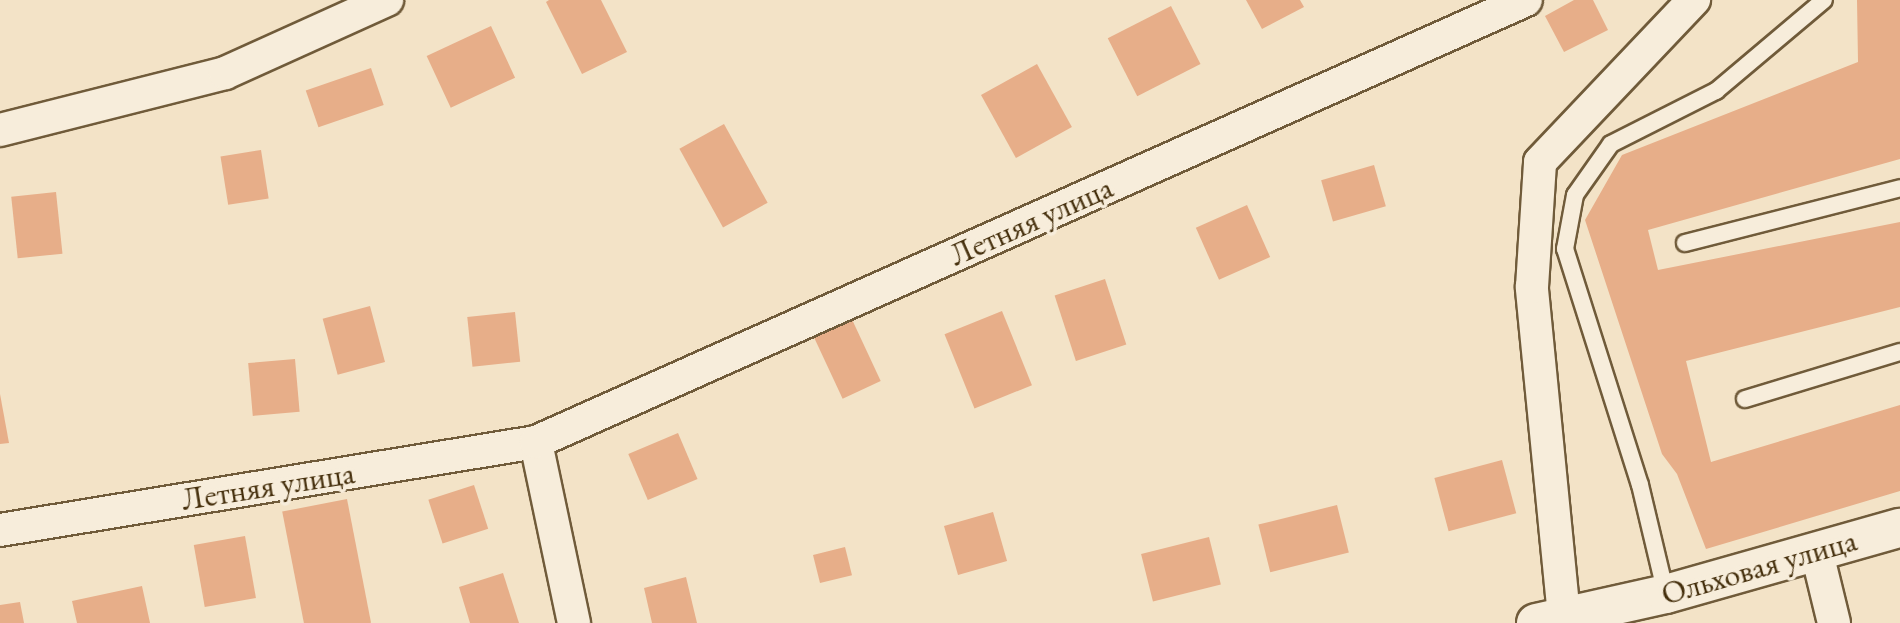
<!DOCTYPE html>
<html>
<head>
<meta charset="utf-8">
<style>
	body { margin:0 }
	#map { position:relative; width:1900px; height:623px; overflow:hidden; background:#f3e3c7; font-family:"EB Garamond",serif }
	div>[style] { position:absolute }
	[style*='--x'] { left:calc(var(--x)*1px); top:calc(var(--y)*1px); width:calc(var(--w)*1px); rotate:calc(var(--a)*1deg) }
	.building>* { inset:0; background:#e7ae89; transform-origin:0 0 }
	.roads { filter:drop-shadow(2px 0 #705b3a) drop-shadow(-2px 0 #705b3a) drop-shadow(0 2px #705b3a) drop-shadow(0 -2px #705b3a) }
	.lane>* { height:16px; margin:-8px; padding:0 8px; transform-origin:8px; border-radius:8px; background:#f7eddb }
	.street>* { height:32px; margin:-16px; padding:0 16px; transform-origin:16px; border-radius:16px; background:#f7eddb }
	.secondary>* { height:38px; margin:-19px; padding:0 19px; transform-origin:19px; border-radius:19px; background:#f7eddb }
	span { translate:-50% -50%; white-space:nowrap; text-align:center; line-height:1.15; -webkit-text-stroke:7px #f7eddb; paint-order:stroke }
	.street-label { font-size:32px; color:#442e0b }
</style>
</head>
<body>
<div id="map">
	<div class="building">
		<i style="clip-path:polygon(549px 0,601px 0,627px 52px,582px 74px,546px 2px)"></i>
		<i style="clip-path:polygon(1246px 0,1300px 0,1304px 7px,1262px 29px)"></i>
		<i style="clip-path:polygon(1574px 0,1593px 0,1608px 30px,1564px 52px,1545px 16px)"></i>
		<i style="clip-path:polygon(1857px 0,1900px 0,1900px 159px,1648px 230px,1658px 270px,1900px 222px,1900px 307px,1686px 361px,1711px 462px,1900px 405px,1900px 491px,1706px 549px,1677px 474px,1662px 454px,1585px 220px,1622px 155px,1858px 62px)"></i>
		<i style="left:1171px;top:6px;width:65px;height:71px;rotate:63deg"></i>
		<i style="left:491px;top:26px;width:57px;height:71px;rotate:65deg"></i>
		<i style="left:1037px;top:64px;width:72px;height:64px;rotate:61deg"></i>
		<i style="left:371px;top:68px;width:39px;height:69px;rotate:71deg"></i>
		<i style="left:724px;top:124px;width:90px;height:51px;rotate:61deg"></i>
		<i style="left:261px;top:150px;width:49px;height:41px;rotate:81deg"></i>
		<i style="left:1374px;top:165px;width:43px;height:55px;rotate:74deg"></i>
		<i style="left:56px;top:192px;width:62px;height:45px;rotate:84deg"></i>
		<i style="left:1247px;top:205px;width:57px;height:56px;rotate:66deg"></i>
		<i style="left:1105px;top:279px;width:69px;height:53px;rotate:72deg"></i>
		<i style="left:370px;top:306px;width:58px;height:49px;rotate:75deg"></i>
		<i style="left:1002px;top:311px;width:80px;height:62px;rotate:68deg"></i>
		<i style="left:515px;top:312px;width:50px;height:48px;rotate:84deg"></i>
		<i style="left:849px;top:313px;width:75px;height:42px;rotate:65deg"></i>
		<i style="left:295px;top:359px;width:53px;height:47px;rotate:85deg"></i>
		<i style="clip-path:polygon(0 394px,9px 443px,0 444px)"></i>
		<i style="left:678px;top:433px;width:50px;height:54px;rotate:67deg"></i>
		<i style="left:1502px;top:460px;width:55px;height:70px;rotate:75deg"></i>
		<i style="left:474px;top:485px;width:46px;height:48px;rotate:72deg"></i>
		<i style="left:347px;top:499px;width:126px;height:66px;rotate:79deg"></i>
		<i style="left:1337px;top:505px;width:49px;height:81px;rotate:76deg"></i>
		<i style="left:993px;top:512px;width:51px;height:51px;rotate:74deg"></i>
		<i style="left:245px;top:536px;width:63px;height:52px;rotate:80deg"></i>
		<i style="left:1209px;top:537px;width:49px;height:70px;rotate:76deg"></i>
		<i style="left:845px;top:547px;width:29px;height:33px;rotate:76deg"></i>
		<i style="clip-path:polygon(503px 573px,519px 623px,470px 623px,459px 587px)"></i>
		<i style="clip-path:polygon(686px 577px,697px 623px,652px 623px,644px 588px)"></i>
		<i style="clip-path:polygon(142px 586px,150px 623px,77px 623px,72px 601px)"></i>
		<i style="clip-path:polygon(20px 602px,24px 623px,0 623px,0 605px)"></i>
	</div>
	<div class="roads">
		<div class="lane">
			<i style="--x:1685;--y:243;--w:222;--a:-14.3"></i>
			<i style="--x:1745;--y:399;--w:162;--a:-16.9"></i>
			<i style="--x:1666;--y:594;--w:112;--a:-103.4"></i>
			<i style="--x:1640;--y:485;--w:248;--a:-107.6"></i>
			<i style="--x:1565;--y:249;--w:55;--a:-79.5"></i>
			<i style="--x:1575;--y:195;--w:62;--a:-54.8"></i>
			<i style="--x:1611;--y:144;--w:118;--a:-26.8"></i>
			<i style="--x:1716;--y:91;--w:141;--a:-40.1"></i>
		</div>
		<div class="street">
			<i style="--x:0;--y:130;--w:232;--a:-14.2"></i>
			<i style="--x:225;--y:73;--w:178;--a:-24.3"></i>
			<i style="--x:0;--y:530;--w:543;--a:-9.32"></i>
			<i style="--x:1816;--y:549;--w:76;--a:76.3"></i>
			<i style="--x:1564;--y:616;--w:331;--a:-95.6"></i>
			<i style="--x:1532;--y:287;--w:125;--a:-86.3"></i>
			<i style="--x:1540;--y:162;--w:224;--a:-46.5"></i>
			<i style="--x:574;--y:623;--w:185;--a:-101.9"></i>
			<i style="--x:536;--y:442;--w:1084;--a:-24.06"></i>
		</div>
		<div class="secondary">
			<i style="--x:1536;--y:623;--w:133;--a:-12.6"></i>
			<i style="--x:1666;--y:594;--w:243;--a:-15.8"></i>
		</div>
	</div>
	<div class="street-label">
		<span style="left:1031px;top:221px;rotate:-24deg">Летняя улица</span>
		<span style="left:268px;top:486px;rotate:-9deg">Летняя улица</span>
		<span style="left:1759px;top:567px;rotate:-16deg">Ольховая улица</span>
	</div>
</div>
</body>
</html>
